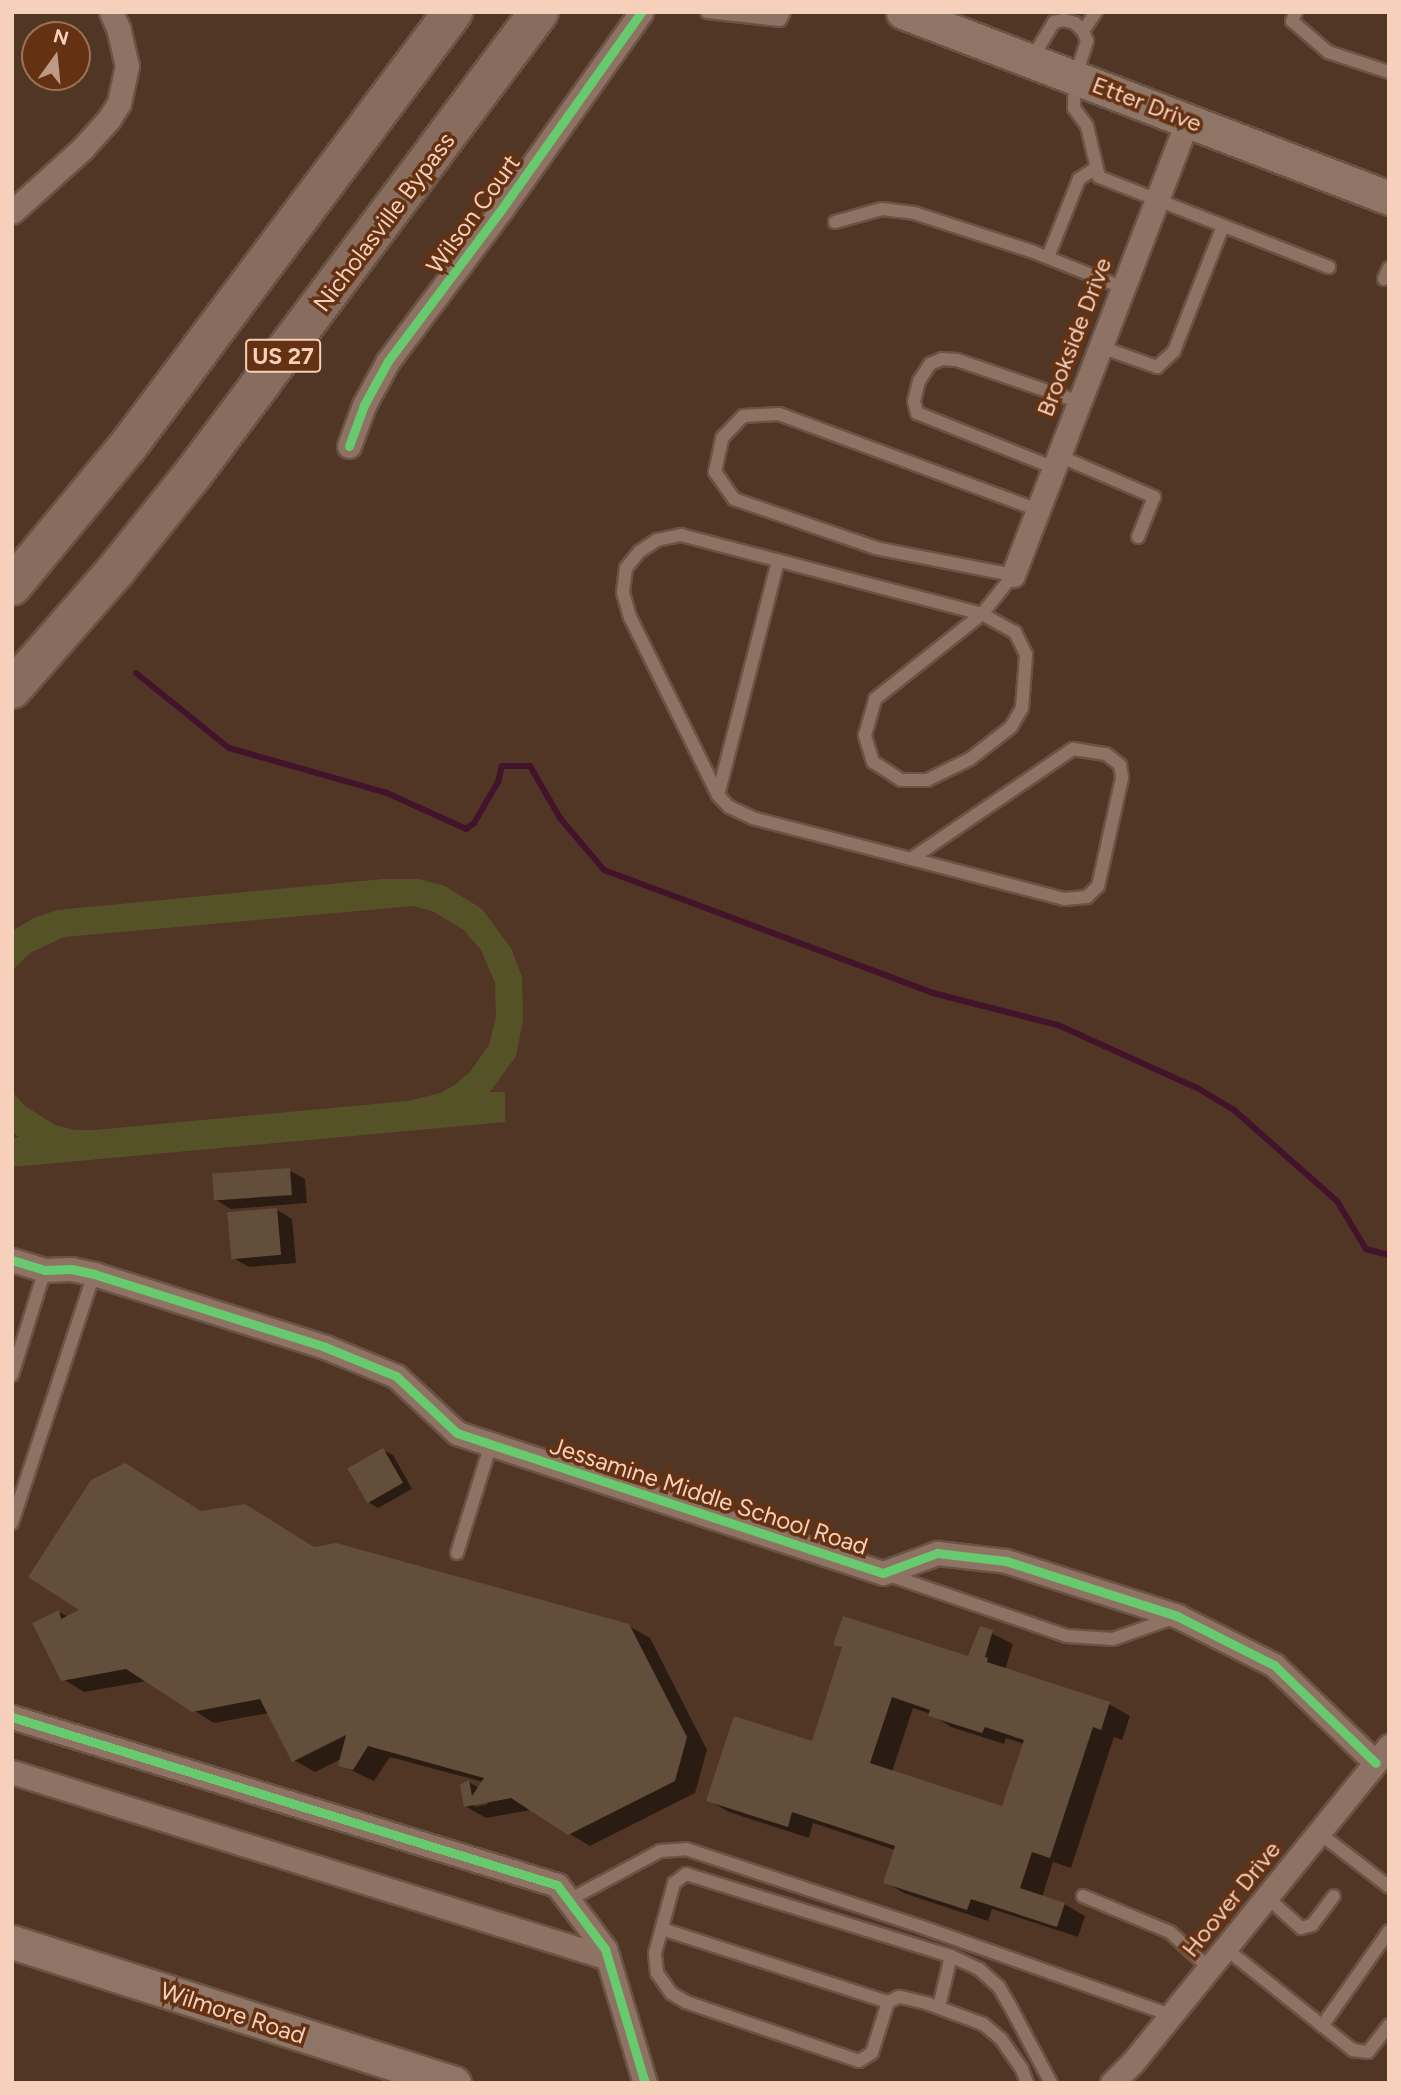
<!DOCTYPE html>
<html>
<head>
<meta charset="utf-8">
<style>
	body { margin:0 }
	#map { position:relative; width:1401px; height:2095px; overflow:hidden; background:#523625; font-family:Figtree,sans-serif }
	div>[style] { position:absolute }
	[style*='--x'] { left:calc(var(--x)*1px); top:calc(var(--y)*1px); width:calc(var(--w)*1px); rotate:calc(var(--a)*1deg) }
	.green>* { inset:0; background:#555228 }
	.shadow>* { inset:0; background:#0007 }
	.stream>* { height:6px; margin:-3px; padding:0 3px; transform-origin:3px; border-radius:3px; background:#43122b }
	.building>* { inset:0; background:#634e3b; transform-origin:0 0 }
	.roads { filter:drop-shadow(2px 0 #6a5344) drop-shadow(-2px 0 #6a5344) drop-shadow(0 2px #6a5344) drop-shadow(0 -2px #6a5344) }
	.lane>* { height:12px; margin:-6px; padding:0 6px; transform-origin:6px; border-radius:6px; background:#8e7365 }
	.street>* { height:23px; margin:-11.5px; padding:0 11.5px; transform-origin:11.5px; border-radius:11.5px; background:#8e7365 }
	.secondary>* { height:33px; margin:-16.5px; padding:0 16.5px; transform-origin:16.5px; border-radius:16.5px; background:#8e7566 }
	.highway>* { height:38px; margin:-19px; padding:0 19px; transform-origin:19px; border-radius:19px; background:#886d5e }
	.cycleway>* { height:9px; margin:-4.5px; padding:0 4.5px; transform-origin:4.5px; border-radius:4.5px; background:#67ca6e }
	span { translate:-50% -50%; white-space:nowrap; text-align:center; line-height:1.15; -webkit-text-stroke:7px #643213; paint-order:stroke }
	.shield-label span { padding:2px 5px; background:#643213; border:2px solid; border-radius:5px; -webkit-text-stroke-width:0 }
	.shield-label { font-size:23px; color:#f7d0bb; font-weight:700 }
	.street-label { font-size:24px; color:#f7d0bb }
	.frame { position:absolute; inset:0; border:14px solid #f7d0bb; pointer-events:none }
	.north { position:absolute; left:21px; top:21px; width:70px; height:70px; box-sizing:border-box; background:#643213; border:2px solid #9f7156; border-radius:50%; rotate:15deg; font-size:19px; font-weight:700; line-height:28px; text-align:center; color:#f7d0bb }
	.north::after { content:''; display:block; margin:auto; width:24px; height:32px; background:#bd9a86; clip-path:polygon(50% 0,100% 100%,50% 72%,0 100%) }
</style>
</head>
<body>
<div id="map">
	<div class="green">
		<i style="clip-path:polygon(383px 879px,419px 879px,445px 886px,482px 909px,511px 948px,522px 977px,523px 1020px,516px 1056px,490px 1092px,505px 1092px,505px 1122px,12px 1167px,12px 1138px,19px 1137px,12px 1132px,12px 1092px,25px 1106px,55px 1125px,75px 1130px,95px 1130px,407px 1101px,441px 1093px,456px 1084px,469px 1073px,489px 1045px,496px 1016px,495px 983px,481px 950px,464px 930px,434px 912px,414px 906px,64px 937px,30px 953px,12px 971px,12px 931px,34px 918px,57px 910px)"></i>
	</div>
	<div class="shadow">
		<i style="clip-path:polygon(289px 1170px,305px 1179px,307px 1203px,231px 1209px,216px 1200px)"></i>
		<i style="clip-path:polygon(277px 1210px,292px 1219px,296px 1263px,249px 1267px,233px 1258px)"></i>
		<i style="clip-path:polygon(383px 1450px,393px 1455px,412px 1489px,378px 1508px,368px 1502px)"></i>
		<i style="clip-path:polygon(evenodd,202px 1513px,315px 1549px,629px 1626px,650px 1638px,707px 1750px,695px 1793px,590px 1846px,531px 1810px,486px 1818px,465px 1806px,469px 1782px,479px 1788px,483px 1782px,390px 1757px,374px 1781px,340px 1765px,341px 1759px,315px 1772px,294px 1760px,269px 1713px,214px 1723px,147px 1681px,84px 1692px,63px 1679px,59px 1612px,69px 1617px,82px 1610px,202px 1513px,485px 1801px,488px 1804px,475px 1807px,474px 1803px,485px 1801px)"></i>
		<i style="clip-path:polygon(evenodd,981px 1628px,1013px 1644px,1005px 1670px,1109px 1704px,1130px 1716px,1122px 1740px,1114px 1737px,1071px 1868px,1053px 1862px,1042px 1897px,1064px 1904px,1085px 1916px,1078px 1937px,992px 1909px,988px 1921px,906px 1894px,885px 1882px,895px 1850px,813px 1823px,809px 1838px,729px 1812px,708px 1800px,813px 1743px,843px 1648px,836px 1644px,969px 1658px,981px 1628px,913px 1708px,931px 1714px,951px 1727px,1004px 1744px,1006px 1738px,1024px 1744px,1003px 1808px,892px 1772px,913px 1708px)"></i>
	</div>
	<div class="stream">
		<i style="--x:136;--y:673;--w:119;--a:38.9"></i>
		<i style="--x:229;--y:748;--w:164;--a:15.9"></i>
		<i style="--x:387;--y:793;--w:87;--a:24.5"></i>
		<i style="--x:466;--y:829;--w:10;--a:-37"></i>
		<i style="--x:474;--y:823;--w:48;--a:-59.7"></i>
		<i style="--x:498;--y:782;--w:16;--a:-76"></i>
		<i style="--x:502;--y:766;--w:28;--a:0"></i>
		<i style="--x:530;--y:766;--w:60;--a:60"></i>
		<i style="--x:560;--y:818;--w:68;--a:49.8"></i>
		<i style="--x:604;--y:870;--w:351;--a:20.5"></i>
		<i style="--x:933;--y:993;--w:129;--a:14.4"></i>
		<i style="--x:1058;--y:1025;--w:155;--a:24.4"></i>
		<i style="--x:1199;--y:1089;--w:41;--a:31"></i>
		<i style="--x:1234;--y:1110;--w:137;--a:41.5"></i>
		<i style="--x:1337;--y:1201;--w:56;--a:58.9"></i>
		<i style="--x:1366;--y:1249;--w:24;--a:15"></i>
	</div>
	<div class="building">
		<i style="left:290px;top:1168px;width:27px;height:78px;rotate:86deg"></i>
		<i style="left:277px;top:1208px;width:47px;height:50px;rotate:85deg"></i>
		<i style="left:383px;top:1448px;width:40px;height:41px;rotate:60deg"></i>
		<i style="clip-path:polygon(125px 1463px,201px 1511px,245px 1504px,314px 1547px,336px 1543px,629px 1624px,687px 1737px,675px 1781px,568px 1835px,511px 1798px,464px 1807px,460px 1785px,469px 1780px,472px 1796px,484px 1778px,368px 1746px,353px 1770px,338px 1766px,346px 1735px,292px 1762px,260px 1699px,192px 1712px,126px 1669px,61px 1681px,32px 1623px,59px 1610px,61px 1619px,79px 1610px,28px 1577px,91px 1480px)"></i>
		<i style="clip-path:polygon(evenodd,843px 1616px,968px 1656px,980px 1626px,993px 1630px,985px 1657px,988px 1658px,987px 1662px,1110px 1702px,1101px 1730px,1093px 1727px,1050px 1858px,1032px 1852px,1020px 1888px,1065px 1903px,1057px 1927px,971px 1899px,967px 1910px,883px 1883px,895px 1846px,792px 1812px,788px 1827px,706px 1801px,734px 1716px,812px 1741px,842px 1647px,833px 1645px,843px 1616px,892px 1697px,930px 1710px,928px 1716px,982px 1733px,985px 1727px,1024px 1740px,1002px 1806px,870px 1763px,892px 1697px)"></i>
	</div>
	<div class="roads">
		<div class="lane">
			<i style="--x:707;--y:12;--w:73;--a:6.3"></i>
			<i style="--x:780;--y:20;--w:9;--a:-63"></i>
			<i style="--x:1296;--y:12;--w:10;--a:114"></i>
			<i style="--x:1292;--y:21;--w:48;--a:40.7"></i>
			<i style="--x:1328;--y:52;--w:64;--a:18.2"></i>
			<i style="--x:1083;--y:31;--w:23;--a:-56"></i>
			<i style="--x:1031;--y:60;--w:44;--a:-58.8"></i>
			<i style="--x:1054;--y:22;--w:10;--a:-11"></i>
			<i style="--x:1064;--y:20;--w:11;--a:15"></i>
			<i style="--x:1075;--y:23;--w:11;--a:45"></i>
			<i style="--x:1083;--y:31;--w:11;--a:68"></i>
			<i style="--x:1087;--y:41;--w:38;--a:108"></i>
			<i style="--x:1075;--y:77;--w:31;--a:92"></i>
			<i style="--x:1074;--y:108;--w:22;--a:54"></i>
			<i style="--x:1087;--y:126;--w:52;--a:76.8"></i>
			<i style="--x:1099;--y:177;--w:247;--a:21.4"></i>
			<i style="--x:835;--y:222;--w:49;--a:-15.5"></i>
			<i style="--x:882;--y:209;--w:32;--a:7"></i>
			<i style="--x:914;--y:213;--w:123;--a:18"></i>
			<i style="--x:1031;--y:251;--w:97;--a:21.8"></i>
			<i style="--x:1048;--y:257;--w:84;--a:-68.3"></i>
			<i style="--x:1079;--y:179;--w:20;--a:-33"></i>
			<i style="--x:1384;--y:279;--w:12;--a:-66"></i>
			<i style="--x:1098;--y:346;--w:63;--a:19.6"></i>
			<i style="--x:1157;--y:367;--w:23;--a:-43"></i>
			<i style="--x:1174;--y:351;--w:134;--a:-68.6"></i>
			<i style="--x:1057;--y:455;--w:106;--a:23.4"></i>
			<i style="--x:1154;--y:497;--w:43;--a:111.8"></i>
			<i style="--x:1052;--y:467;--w:145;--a:-158.2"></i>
			<i style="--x:917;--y:413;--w:12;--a:-104"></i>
			<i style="--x:914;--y:401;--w:21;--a:-76"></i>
			<i style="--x:919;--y:381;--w:20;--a:-57"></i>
			<i style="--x:930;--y:364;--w:13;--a:-23"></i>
			<i style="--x:942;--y:359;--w:15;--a:4"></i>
			<i style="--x:957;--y:360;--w:127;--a:18.9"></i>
			<i style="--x:718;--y:795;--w:242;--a:-75.6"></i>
			<i style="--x:911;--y:859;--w:196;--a:-34.2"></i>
			<i style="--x:1073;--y:749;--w:33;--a:9"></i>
			<i style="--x:1106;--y:754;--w:18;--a:38"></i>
			<i style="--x:1120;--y:765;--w:13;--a:81"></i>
			<i style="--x:1122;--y:778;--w:111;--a:102.5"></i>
			<i style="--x:1098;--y:886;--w:16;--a:135"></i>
			<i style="--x:1087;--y:897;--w:23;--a:175"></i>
			<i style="--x:1064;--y:899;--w:158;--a:-165.3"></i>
			<i style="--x:911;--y:859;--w:163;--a:-165.5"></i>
			<i style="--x:753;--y:818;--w:26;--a:-155"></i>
			<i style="--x:729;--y:807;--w:16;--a:-133"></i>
			<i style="--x:718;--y:795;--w:199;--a:-116.3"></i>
			<i style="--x:630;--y:617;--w:26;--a:-106"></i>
			<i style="--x:623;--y:592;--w:24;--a:-83"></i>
			<i style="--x:626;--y:568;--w:21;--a:-51"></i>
			<i style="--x:639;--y:552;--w:22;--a:-34"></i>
			<i style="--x:657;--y:540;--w:25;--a:-12"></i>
			<i style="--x:681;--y:535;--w:311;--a:14.7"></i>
			<i style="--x:982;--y:614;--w:38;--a:29"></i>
			<i style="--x:1015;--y:632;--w:25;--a:64"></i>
			<i style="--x:1026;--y:655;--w:53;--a:94.3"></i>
			<i style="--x:1022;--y:708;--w:22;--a:120"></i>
			<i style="--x:1011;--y:727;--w:52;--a:142"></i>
			<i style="--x:970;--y:759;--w:48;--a:154"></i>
			<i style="--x:927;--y:780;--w:26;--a:180"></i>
			<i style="--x:901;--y:780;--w:33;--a:-147"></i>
			<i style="--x:873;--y:762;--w:28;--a:-107"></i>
			<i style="--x:865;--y:735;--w:37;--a:-74"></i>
			<i style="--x:875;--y:699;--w:137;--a:-38.5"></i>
			<i style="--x:982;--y:614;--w:50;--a:-51.5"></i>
			<i style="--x:1013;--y:575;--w:140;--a:-168.9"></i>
			<i style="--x:876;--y:548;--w:150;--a:-161"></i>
			<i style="--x:734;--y:499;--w:33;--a:-125"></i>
			<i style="--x:715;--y:472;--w:35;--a:-78"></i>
			<i style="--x:722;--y:438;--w:30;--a:-46"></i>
			<i style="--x:743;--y:416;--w:36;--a:-3"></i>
			<i style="--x:779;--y:414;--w:276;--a:20.3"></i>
			<i style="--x:12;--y:1375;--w:110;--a:-72.6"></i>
			<i style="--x:12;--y:1523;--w:262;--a:-71.8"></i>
			<i style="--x:457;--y:1553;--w:114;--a:-72.7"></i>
			<i style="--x:883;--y:1573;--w:194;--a:18.9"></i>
			<i style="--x:1067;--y:1636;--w:46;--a:3.7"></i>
			<i style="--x:1113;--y:1639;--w:64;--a:-19.3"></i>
			<i style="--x:1319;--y:1833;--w:88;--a:37.6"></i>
			<i style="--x:1083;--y:1896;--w:94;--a:22.5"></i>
			<i style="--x:1170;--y:1932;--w:53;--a:42.7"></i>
			<i style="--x:1268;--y:1898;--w:45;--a:42.3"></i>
			<i style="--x:1301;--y:1928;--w:11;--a:-15"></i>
			<i style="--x:1312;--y:1925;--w:36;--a:-53"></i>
			<i style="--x:569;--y:1900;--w:103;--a:-28.3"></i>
			<i style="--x:660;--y:1851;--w:26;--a:-4"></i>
			<i style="--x:686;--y:1849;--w:245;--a:18.3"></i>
			<i style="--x:919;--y:1926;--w:267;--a:19.5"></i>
			<i style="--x:662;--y:1929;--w:237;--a:17.9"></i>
			<i style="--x:1225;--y:1948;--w:164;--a:38.6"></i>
			<i style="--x:1353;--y:2050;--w:15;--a:8"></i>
			<i style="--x:1368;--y:2052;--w:34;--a:-52"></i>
			<i style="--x:939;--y:2007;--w:52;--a:-76.8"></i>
			<i style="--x:1322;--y:2026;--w:116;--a:-54.8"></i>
			<i style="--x:1027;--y:2083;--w:15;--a:-110"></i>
			<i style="--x:1022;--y:2069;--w:37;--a:-125"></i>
			<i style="--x:1001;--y:2039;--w:23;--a:-140"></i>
			<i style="--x:983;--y:2024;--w:61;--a:-159.8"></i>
			<i style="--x:926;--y:2003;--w:28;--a:-167"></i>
			<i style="--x:899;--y:1997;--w:12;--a:156"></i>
			<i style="--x:888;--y:2002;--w:53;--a:107.4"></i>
			<i style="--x:872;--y:2053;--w:15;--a:148"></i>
			<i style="--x:859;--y:2061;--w:183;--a:-161.2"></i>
			<i style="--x:686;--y:2002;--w:17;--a:-149"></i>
			<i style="--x:671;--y:1993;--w:24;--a:-125"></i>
			<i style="--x:657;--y:1973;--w:20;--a:-96"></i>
			<i style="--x:655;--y:1953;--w:73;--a:-74.8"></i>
			<i style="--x:674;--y:1883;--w:15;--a:-37"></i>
			<i style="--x:686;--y:1874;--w:277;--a:17.2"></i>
			<i style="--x:951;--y:1956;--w:31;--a:25"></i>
			<i style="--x:979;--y:1969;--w:27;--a:42"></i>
			<i style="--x:999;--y:1987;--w:20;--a:60"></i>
			<i style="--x:1009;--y:2004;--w:89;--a:62"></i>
		</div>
		<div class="street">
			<i style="--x:12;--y:212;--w:94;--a:-42"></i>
			<i style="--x:82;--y:149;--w:40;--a:-48"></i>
			<i style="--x:109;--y:119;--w:19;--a:-58"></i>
			<i style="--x:119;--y:103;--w:38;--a:-78"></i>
			<i style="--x:127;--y:66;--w:37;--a:-103"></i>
			<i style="--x:119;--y:30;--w:20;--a:-114"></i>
			<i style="--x:349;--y:446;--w:44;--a:-69.9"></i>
			<i style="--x:364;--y:405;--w:50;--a:-61.4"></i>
			<i style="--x:388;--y:361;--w:189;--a:-53.2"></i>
			<i style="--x:501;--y:210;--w:242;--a:-54.7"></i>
			<i style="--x:1013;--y:575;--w:488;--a:-69"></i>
			<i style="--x:12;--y:1260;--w:34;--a:17"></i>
			<i style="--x:45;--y:1270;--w:26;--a:-2"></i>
			<i style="--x:71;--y:1269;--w:24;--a:12"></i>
			<i style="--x:94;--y:1274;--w:242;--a:17.5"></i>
			<i style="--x:325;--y:1347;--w:77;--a:22.2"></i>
			<i style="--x:396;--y:1376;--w:83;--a:43.1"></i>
			<i style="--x:457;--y:1433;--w:448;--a:18.2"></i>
			<i style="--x:883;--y:1573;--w:58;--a:-20.3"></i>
			<i style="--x:937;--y:1553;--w:69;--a:6.6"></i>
			<i style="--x:1006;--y:1561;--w:180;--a:17.8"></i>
			<i style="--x:1177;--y:1616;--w:109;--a:26.8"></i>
			<i style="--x:1274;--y:1665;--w:141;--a:43.9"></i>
			<i style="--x:12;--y:1717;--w:570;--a:17.13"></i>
			<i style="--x:557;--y:1885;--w:80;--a:53.1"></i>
			<i style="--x:605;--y:1949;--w:140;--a:73.4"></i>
			<i style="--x:12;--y:1772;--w:624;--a:17.33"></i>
			<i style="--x:1112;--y:2083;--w:30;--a:-45"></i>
			<i style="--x:1133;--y:2062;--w:407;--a:-51"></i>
		</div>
		<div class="secondary">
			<i style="--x:903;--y:12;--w:520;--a:20.94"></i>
			<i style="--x:12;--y:1942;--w:464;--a:17.7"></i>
		</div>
		<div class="highway">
			<i style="--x:12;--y:586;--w:182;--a:-50.4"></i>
			<i style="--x:128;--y:446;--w:542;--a:-53.17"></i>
			<i style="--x:12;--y:689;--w:158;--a:-48.8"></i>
			<i style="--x:116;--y:570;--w:123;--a:-51.3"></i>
			<i style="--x:193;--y:474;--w:577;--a:-53.17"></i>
		</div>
	</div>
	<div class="cycleway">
		<i style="--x:349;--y:446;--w:44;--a:-69.9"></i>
		<i style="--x:364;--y:405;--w:50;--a:-61.4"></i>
		<i style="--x:388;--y:361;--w:189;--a:-53.2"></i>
		<i style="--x:501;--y:210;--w:242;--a:-54.7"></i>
		<i style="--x:12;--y:1260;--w:34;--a:17"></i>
		<i style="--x:45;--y:1270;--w:26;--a:-2"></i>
		<i style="--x:71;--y:1269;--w:24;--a:12"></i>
		<i style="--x:94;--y:1274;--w:242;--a:17.5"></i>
		<i style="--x:325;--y:1347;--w:77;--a:22.2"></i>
		<i style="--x:396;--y:1376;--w:83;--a:43.1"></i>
		<i style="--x:457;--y:1433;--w:448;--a:18.2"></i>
		<i style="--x:883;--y:1573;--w:58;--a:-20.3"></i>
		<i style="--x:937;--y:1553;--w:69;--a:6.6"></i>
		<i style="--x:1006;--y:1561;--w:180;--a:17.8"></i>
		<i style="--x:1177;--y:1616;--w:109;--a:26.8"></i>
		<i style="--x:1274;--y:1665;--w:141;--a:43.9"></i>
		<i style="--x:12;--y:1717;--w:570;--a:17.13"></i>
		<i style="--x:557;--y:1885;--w:80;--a:53.1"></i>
		<i style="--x:605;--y:1949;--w:140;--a:73.4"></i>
	</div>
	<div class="shield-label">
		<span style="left:283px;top:356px">US 27</span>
	</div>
	<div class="street-label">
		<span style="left:1147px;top:104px;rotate:21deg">Etter Drive</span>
		<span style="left:473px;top:214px;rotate:-54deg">Wilson Court</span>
		<span style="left:384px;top:222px;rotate:-53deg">Nicholasville Bypass</span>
		<span style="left:1074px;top:337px;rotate:-69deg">Brookside Drive</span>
		<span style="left:709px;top:1496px;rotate:18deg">Jessamine Middle School Road</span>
		<span style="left:1231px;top:1899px;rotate:-51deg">Hoover Drive</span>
		<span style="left:233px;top:2013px;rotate:18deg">Wilmore Road</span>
	</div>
	<div class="frame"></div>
	<div class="north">N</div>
</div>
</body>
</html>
